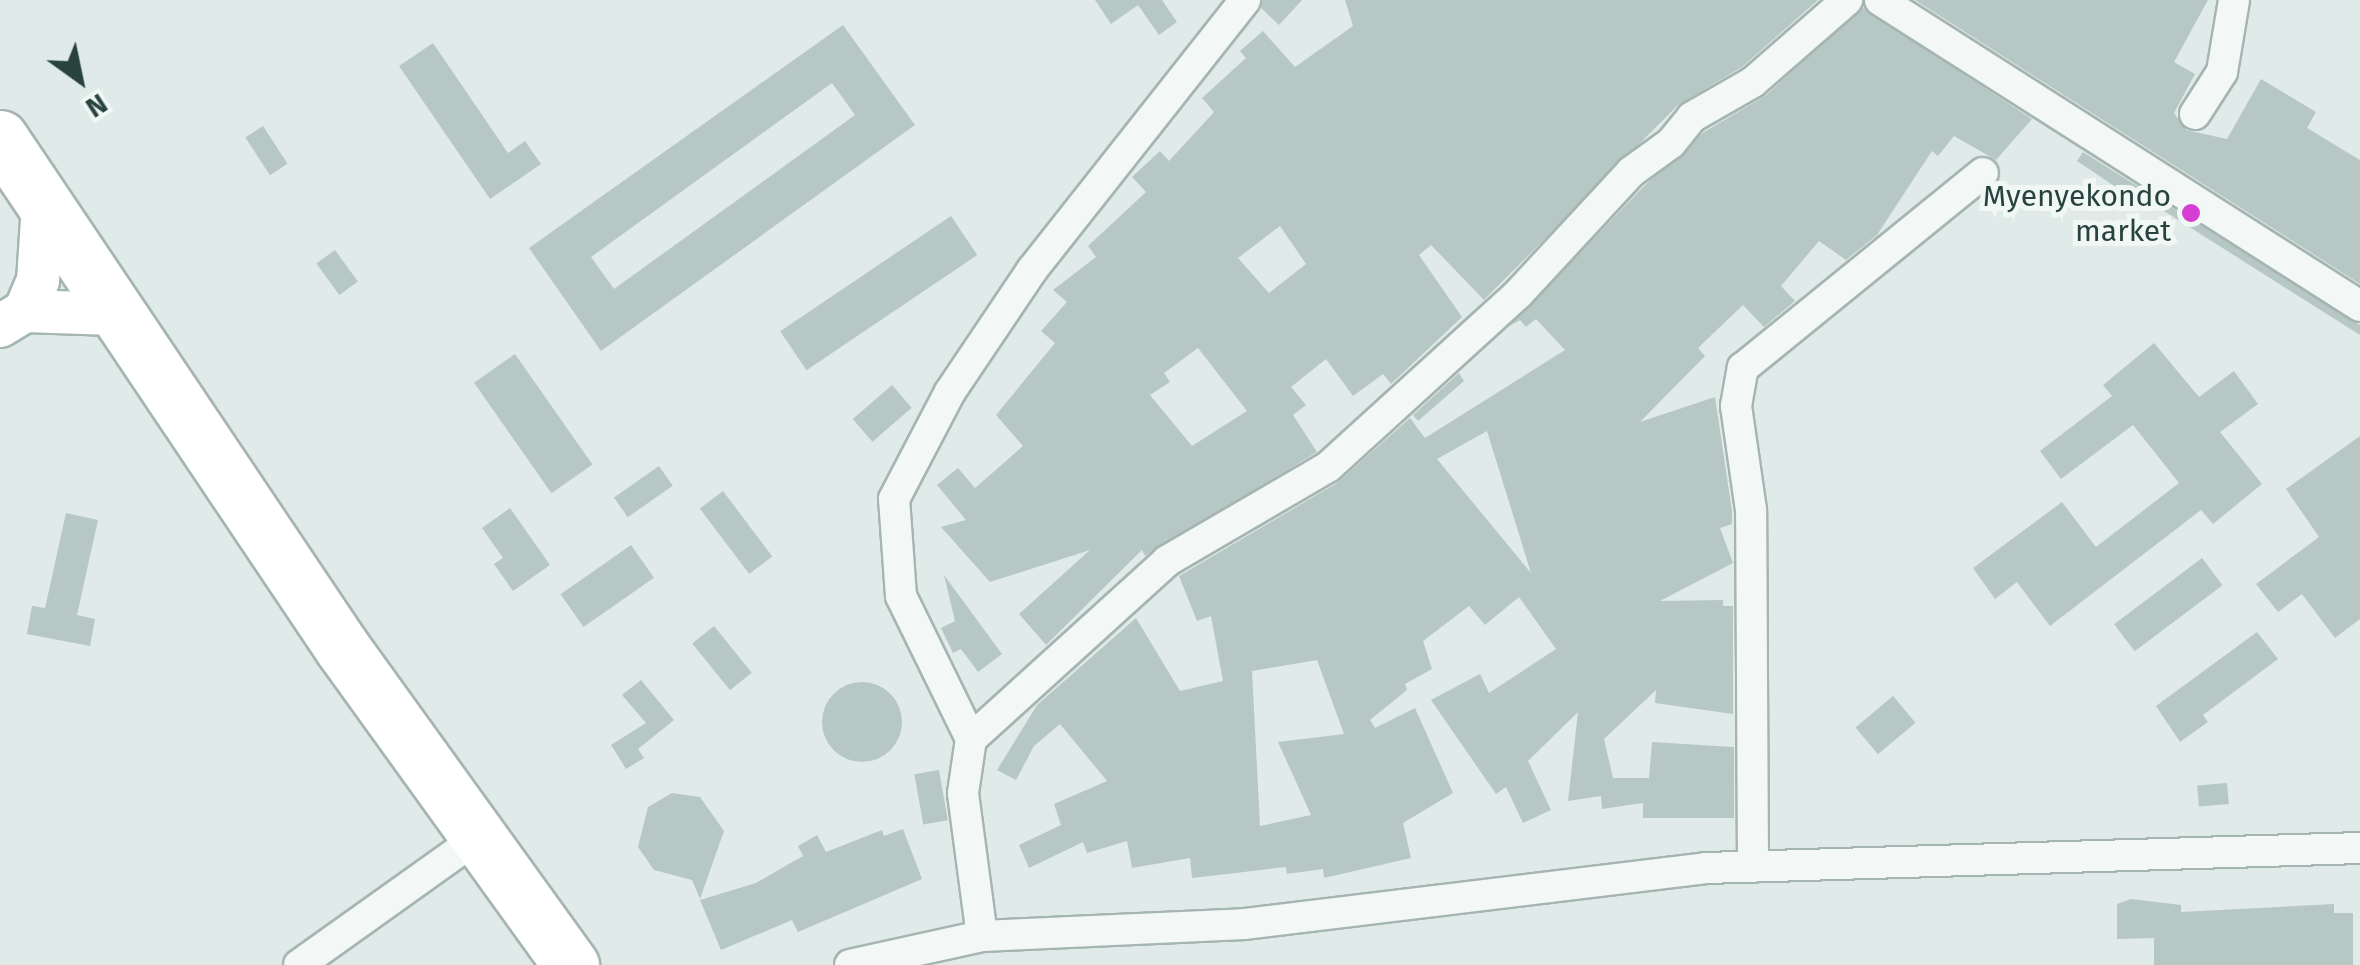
<!DOCTYPE html>
<html>
<head>
<meta charset="utf-8">
<style>
	body { margin:0 }
	#map { position:relative; width:2360px; height:965px; overflow:hidden; background:#e0eae8; font-family:"Fira Sans",sans-serif }
	div>[style] { position:absolute }
	[style*='--x'] { left:calc(var(--x)*1px); top:calc(var(--y)*1px); width:calc(var(--w)*1px); rotate:calc(var(--a)*1deg) }
	.building>* { inset:0; background:#b7c8c4; transform-origin:0 0 }
	.round { border-radius:50% }
	.roads { filter:drop-shadow(2px 0 #a5b5b2) drop-shadow(-2px 0 #a5b5b2) drop-shadow(0 2px #a5b5b2) drop-shadow(0 -2px #a5b5b2) }
	.street>* { height:30px; margin:-15px; padding:0 15px; transform-origin:15px; border-radius:15px; background:#f3f8f7 }
	.secondary>* { height:42px; margin:-21px; padding:0 21px; transform-origin:21px; border-radius:21px; background:#fff }
	.highway>* { height:55px; margin:-27.5px; padding:0 27.5px; transform-origin:27.5px; border-radius:27.5px; background:#fff }
	.dots>* { width:28px; height:28px; translate:-50% -50%; box-sizing:border-box; border:5px solid #f0f7f5; border-radius:50% }
	span { translate:-50% -50%; white-space:nowrap; text-align:center; line-height:1.15; -webkit-text-stroke:10px #f0f7f5; paint-order:stroke }
	.poi-label { font-size:30px; color:#28433e }
	.right { translate:-100% -50%; text-align:right }
	.north { position:absolute; left:30px; top:30px; width:100px; height:100px; -webkit-text-stroke:8px #f0f7f5; paint-order:stroke; rotate:147deg; font-size:28px; font-weight:700; line-height:40px; text-align:center; color:#28433e }
	.north::after { content:''; display:block; margin:auto; width:35px; height:45px; background:#28433e; clip-path:polygon(50% 0,100% 100%,50% 72%,0 100%) }
</style>
</head>
<body>
<div id="map">
	<div class="building">
		<i style="clip-path:polygon(1095px 0,1162px 0,1177px 22px,1159px 35px,1138px 5px,1111px 24px)"></i>
		<i style="clip-path:polygon(1263px 0,1302px 0,1279px 25px,1261px 8px)"></i>
		<i style="clip-path:polygon(evenodd,1345px 0,1818px 0,1742px 67px,1678px 105px,1484px 300px,1431px 245px,1419px 255px,1462px 317px,1391px 384px,1383px 374px,1353px 396px,1326px 359px,1291px 387px,1306px 405px,1293px 415px,1317px 452px,1145px 556px,1142px 550px,1046px 645px,1019px 614px,1090px 550px,990px 582px,941px 527px,966px 520px,937px 485px,958px 468px,975px 488px,1023px 446px,996px 415px,1055px 343px,1041px 331px,1067px 302px,1053px 290px,1096px 257px,1088px 246px,1146px 192px,1132px 177px,1160px 151px,1169px 161px,1214px 112px,1202px 98px,1246px 58px,1240px 51px,1263px 31px,1295px 67px,1353px 26px,1345px 0,1280px 226px,1306px 264px,1269px 293px,1238px 258px,1280px 226px,1345px 0,1198px 348px,1247px 411px,1192px 446px,1150px 395px,1170px 382px,1164px 373px,1198px 348px)"></i>
		<i style="clip-path:polygon(1915px 0,2208px 0,2174px 62px,2195px 74px,2174px 113px,2186px 130px,2227px 139px,2261px 79px,2316px 112px,2307px 128px,2360px 160px,2360px 284px)"></i>
		<i style="clip-path:polygon(evenodd,1863px 8px,2032px 119px,1996px 160px,1954px 136px,1938px 156px,1932px 151px,1877px 235px,1846px 260px,1819px 241px,1781px 286px,1795px 301px,1764px 327px,1743px 305px,1698px 348px,1705px 356px,1640px 422px,1715px 397px,1732px 511px,1732px 524px,1720px 528px,1733px 563px,1660px 601px,1723px 600px,1723px 606px,1733px 606px,1733px 714px,1655px 703px,1656px 690px,1604px 739px,1613px 778px,1649px 778px,1652px 742px,1734px 747px,1734px 818px,1643px 818px,1643px 803px,1602px 809px,1601px 796px,1568px 801px,1578px 712px,1528px 761px,1551px 810px,1523px 823px,1506px 787px,1496px 794px,1431px 700px,1480px 674px,1489px 693px,1556px 649px,1519px 597px,1485px 625px,1469px 606px,1423px 641px,1432px 669px,1405px 684px,1407px 690px,1370px 720px,1375px 728px,1415px 708px,1453px 793px,1403px 823px,1411px 858px,1324px 878px,1323px 869px,1287px 874px,1286px 867px,1192px 878px,1190px 858px,1132px 868px,1127px 841px,1087px 853px,1083px 842px,1029px 868px,1019px 845px,1061px 825px,1054px 804px,1107px 781px,1060px 724px,1034px 746px,1016px 780px,997px 770px,1037px 705px,1136px 618px,1180px 691px,1223px 681px,1211px 616px,1197px 621px,1179px 576px,1337px 483px,1410px 418px,1425px 438px,1565px 350px,1536px 319px,1526px 327px,1520px 320px,1510px 326px,1644px 186px,1704px 132px,1765px 96px,1863px 8px,1487px 431px,1531px 573px,1437px 459px,1487px 431px,1863px 8px,1317px 660px,1344px 734px,1278px 742px,1311px 815px,1260px 826px,1252px 671px,1317px 660px)"></i>
		<i style="clip-path:polygon(evenodd,843px 25px,915px 125px,601px 351px,529px 248px,843px 25px,832px 83px,855px 115px,614px 289px,591px 257px,832px 83px)"></i>
		<i style="clip-path:polygon(433px 43px,508px 153px,525px 141px,541px 164px,490px 199px,399px 66px)"></i>
		<i style="left:263px;top:126px;width:45px;height:21px;rotate:57deg"></i>
		<i style="clip-path:polygon(2083px 152px,2360px 325px,2360px 335px,2142px 197px,2138px 202px,2077px 161px)"></i>
		<i style="left:951px;top:216px;width:47px;height:206px;rotate:56deg"></i>
		<i style="left:335px;top:250px;width:39px;height:23px;rotate:54deg"></i>
		<i style="clip-path:polygon(2154px 343px,2199px 397px,2234px 371px,2258px 404px,2220px 432px,2262px 484px,2213px 524px,2201px 510px,2050px 626px,2017px 582px,1995px 599px,1973px 568px,2062px 502px,2096px 547px,2179px 483px,2133px 425px,2061px 479px,2040px 451px,2112px 396px,2103px 385px)"></i>
		<i style="left:515px;top:354px;width:135px;height:50px;rotate:55deg"></i>
		<i style="clip-path:polygon(1459px 373px,1464px 381px,1418px 421px,1413px 415px)"></i>
		<i style="left:892px;top:385px;width:30px;height:52px;rotate:49deg"></i>
		<i style="clip-path:polygon(2360px 436px,2360px 619px,2335px 638px,2302px 594px,2278px 612px,2256px 584px,2319px 537px,2286px 489px)"></i>
		<i style="left:659px;top:466px;width:24px;height:55px;rotate:55deg"></i>
		<i style="left:723px;top:491px;width:82px;height:29px;rotate:53deg"></i>
		<i style="clip-path:polygon(510px 508px,550px 565px,513px 591px,494px 564px,503px 558px,482px 528px)"></i>
		<i style="clip-path:polygon(66px 513px,98px 520px,77px 615px,95px 619px,90px 646px,27px 634px,32px 606px,45px 608px)"></i>
		<i style="left:631px;top:545px;width:40px;height:86px;rotate:55deg"></i>
		<i style="left:2202px;top:558px;width:34px;height:110px;rotate:53deg"></i>
		<i style="clip-path:polygon(944px 575px,1002px 654px,978px 672px,961px 649px,953px 653px,941px 628px,955px 621px)"></i>
		<i style="left:714px;top:626px;width:60px;height:28px;rotate:51deg"></i>
		<i style="clip-path:polygon(2257px 632px,2278px 659px,2203px 715px,2208px 722px,2180px 742px,2156px 706px)"></i>
		<i style="clip-path:polygon(641px 680px,674px 720px,638px 749px,644px 758px,626px 769px,611px 745px,646px 723px,622px 695px)"></i>
		<i class="round" style="left:822px;top:682px;width:80px;height:80px"></i>
		<i style="left:1893px;top:696px;width:35px;height:49px;rotate:50deg"></i>
		<i style="left:939px;top:770px;width:51px;height:25px;rotate:80deg"></i>
		<i style="left:2227px;top:783px;width:21px;height:30px;rotate:85deg"></i>
		<i style="clip-path:polygon(672px 793px,700px 797px,724px 831px,700px 899px,692px 880px,654px 870px,638px 847px,648px 807px)"></i>
		<i style="clip-path:polygon(903px 829px,922px 879px,798px 932px,792px 920px,721px 950px,700px 900px,756px 883px,803px 856px,798px 846px,817px 835px,826px 852px,882px 830px,884px 836px)"></i>
		<i style="clip-path:polygon(2131px 899px,2181px 905px,2181px 912px,2334px 904px,2334px 913px,2353px 913px,2353px 965px,2154px 965px,2154px 938px,2117px 939px,2117px 904px)"></i>
	</div>
	<div class="roads">
		<div class="street">
			<i style="--x:1880;--y:0;--w:569;--a:32.52"></i>
			<i style="--x:2195;--y:114;--w:50;--a:-57.3"></i>
			<i style="--x:2222;--y:72;--w:73;--a:-80.5"></i>
			<i style="--x:971;--y:739;--w:265;--a:-42.2"></i>
			<i style="--x:1167;--y:561;--w:186;--a:-30.3"></i>
			<i style="--x:1328;--y:467;--w:258;--a:-42.3"></i>
			<i style="--x:1519;--y:293;--w:165;--a:-47.2"></i>
			<i style="--x:1631;--y:172;--w:49;--a:-35.9"></i>
			<i style="--x:1671;--y:143;--w:33;--a:-51"></i>
			<i style="--x:1692;--y:117;--w:70;--a:-29.8"></i>
			<i style="--x:1753;--y:82;--w:125;--a:-41.1"></i>
			<i style="--x:1753;--y:867;--w:357;--a:-90.3"></i>
			<i style="--x:1751;--y:510;--w:105;--a:-98.2"></i>
			<i style="--x:1736;--y:406;--w:39;--a:-80"></i>
			<i style="--x:1743;--y:368;--w:309;--a:-39.1"></i>
			<i style="--x:982;--y:936;--w:144;--a:-97.6"></i>
			<i style="--x:963;--y:793;--w:55;--a:-81.6"></i>
			<i style="--x:971;--y:739;--w:159;--a:-116.1"></i>
			<i style="--x:901;--y:596;--w:97;--a:-94.1"></i>
			<i style="--x:894;--y:499;--w:121;--a:-62.4"></i>
			<i style="--x:950;--y:392;--w:147;--a:-56.1"></i>
			<i style="--x:1032;--y:270;--w:344;--a:-51.7"></i>
			<i style="--x:299;--y:965;--w:222;--a:-35.5"></i>
			<i style="--x:850;--y:965;--w:135;--a:-12.4"></i>
			<i style="--x:982;--y:936;--w:262;--a:-2.6"></i>
			<i style="--x:1244;--y:924;--w:465;--a:-6.9"></i>
			<i style="--x:1706;--y:868;--w:654;--a:-1.75"></i>
		</div>
		<div class="secondary">
			<i style="--x:25;--y:311;--w:33;--a:-67"></i>
			<i style="--x:38;--y:281;--w:78;--a:-86.3"></i>
			<i style="--x:0;--y:326;--w:29;--a:-31"></i>
			<i style="--x:25;--y:311;--w:88;--a:2"></i>
		</div>
		<div class="highway">
			<i style="--x:0;--y:138;--w:615;--a:56.13"></i>
			<i style="--x:343;--y:649;--w:390;--a:54.2"></i>
		</div>
	</div>
	<div class="dots">
		<i style="left:2191px;top:213px;background:#d63ed2"></i>
	</div>
	<div class="poi-label">
		<span class="right" style="left:2171px;top:213px">Myenyekondo<br>market</span>
	</div>
	<div class="north">N</div>
</div>
</body>
</html>
